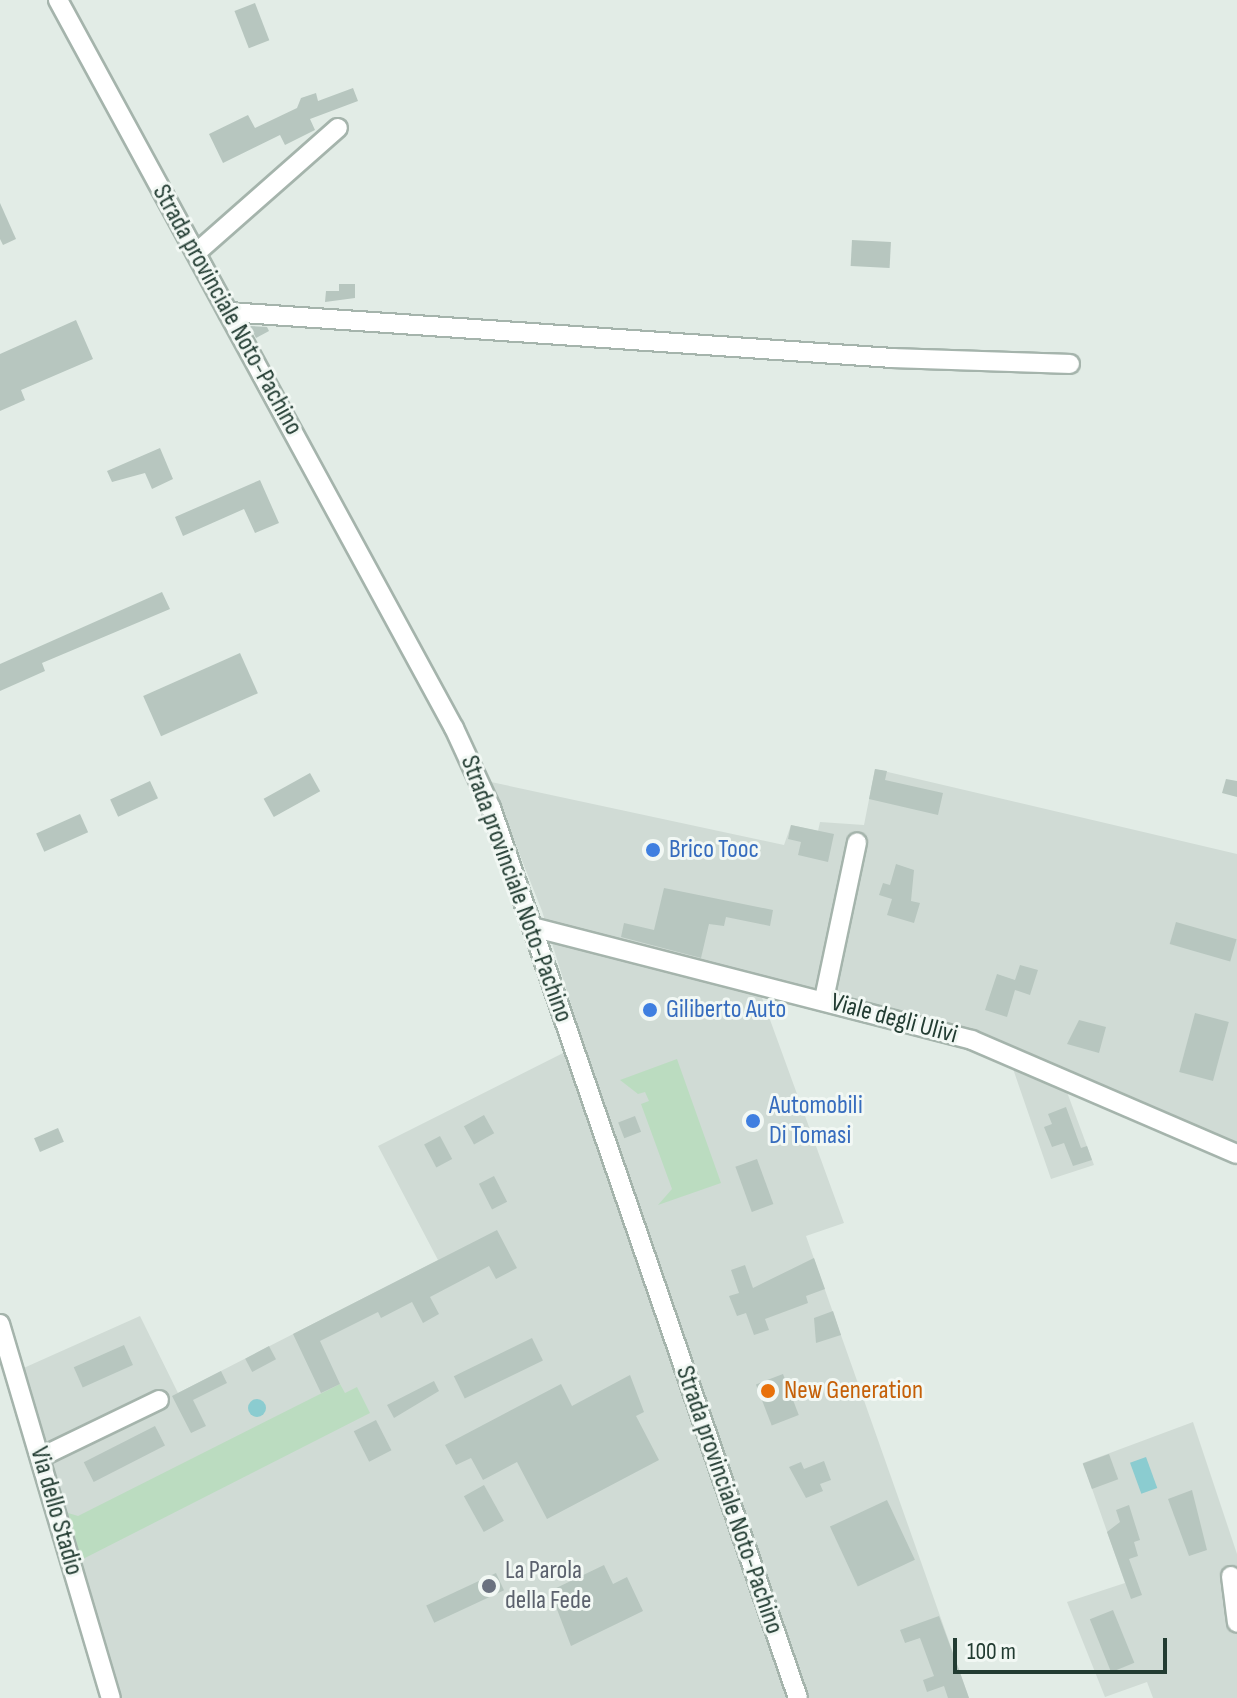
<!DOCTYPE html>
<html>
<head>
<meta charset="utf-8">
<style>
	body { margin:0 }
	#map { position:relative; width:1237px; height:1698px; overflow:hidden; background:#e2ece6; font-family:"Sofia Sans Condensed",sans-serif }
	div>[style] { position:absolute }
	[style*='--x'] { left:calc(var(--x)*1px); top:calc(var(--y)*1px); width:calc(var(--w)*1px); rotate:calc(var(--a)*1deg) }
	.built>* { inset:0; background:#d0dbd5 }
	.green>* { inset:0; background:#bbdcc0 }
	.water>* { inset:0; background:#8bccd0; transform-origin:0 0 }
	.round { border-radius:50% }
	.building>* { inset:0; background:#b7c6bf; transform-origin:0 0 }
	.roads { filter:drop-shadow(2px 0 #a5b4ac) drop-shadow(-2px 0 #a5b4ac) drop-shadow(0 2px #a5b4ac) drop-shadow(0 -2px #a5b4ac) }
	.minor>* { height:18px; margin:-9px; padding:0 9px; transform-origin:9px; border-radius:9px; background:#fff }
	.dots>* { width:22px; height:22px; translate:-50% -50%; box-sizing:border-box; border:4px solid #f2f8f4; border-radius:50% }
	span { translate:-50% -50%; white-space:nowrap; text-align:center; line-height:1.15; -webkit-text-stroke:6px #f2f8f4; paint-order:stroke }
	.street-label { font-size:26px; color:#223c32 }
	.shop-label { font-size:26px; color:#366cbe }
	.left { translate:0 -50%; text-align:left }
	.food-label { font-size:26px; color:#c56008 }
	.worship-label { font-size:26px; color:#5b616d }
	.scale { position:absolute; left:953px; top:1638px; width:214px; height:36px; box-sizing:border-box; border:4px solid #223c32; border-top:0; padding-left:10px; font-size:24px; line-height:28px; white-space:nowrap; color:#223c32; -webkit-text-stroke:6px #f2f8f4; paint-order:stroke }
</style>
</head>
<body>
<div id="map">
	<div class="built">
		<i style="clip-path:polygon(875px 769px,1237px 854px,1237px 1162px,1064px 1084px,1094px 1165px,1051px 1179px,1010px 1060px,761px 995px,844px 1223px,806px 1236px,969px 1698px,102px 1698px,8px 1375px,140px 1316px,178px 1393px,438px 1260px,378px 1146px,583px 1043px,542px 911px,491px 782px,784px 845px,791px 825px,818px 831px,820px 822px,864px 825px)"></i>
		<i style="clip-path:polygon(1193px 1422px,1237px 1554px,1237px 1698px,1153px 1698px,1147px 1682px,1105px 1697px,1067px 1602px,1125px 1583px,1083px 1463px)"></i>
	</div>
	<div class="green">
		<i style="clip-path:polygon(677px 1059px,721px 1183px,658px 1205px,672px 1189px,641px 1104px,649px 1101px,645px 1092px,638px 1094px,620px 1080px)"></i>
		<i style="clip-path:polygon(340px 1384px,345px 1393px,357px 1387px,370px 1413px,81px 1560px,68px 1513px,78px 1516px)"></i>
	</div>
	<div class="water">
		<i class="round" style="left:248px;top:1399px;width:18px;height:18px"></i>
		<i style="left:1146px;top:1457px;width:33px;height:17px;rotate:70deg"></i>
	</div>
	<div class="building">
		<i style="left:255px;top:3px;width:40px;height:22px;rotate:69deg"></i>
		<i style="clip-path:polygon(353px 88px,358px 101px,310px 119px,315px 130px,285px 145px,280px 135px,223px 163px,209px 134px,248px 115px,255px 128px,297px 108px,301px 98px,316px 93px,318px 101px)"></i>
		<i style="clip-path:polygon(0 203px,16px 239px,3px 245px,0 239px)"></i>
		<i style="left:852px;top:240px;width:39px;height:26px;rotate:3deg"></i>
		<i style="clip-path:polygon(339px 284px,355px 284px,355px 298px,325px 302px,326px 291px,339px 291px)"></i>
		<i style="clip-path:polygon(76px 320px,93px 359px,21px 390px,25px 400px,0 411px,0 354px)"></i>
		<i style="clip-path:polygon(250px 326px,267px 327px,269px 331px,256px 338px)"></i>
		<i style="clip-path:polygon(160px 448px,173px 479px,152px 489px,145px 473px,112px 482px,107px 471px)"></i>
		<i style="clip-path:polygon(260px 480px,279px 523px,255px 533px,244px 509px,183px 536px,175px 517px)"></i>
		<i style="clip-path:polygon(162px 592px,170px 609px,42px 663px,45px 671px,0 691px,0 664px)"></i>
		<i style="left:240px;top:653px;width:44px;height:106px;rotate:66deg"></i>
		<i style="clip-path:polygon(875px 769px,887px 771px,885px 780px,943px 793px,938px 815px,869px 799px)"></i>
		<i style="left:310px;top:773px;width:21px;height:53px;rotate:61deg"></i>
		<i style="clip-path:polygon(1226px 779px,1237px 781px,1237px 797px,1222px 793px)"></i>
		<i style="left:150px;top:781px;width:19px;height:44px;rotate:65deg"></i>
		<i style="left:80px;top:814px;width:20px;height:48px;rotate:66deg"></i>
		<i style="clip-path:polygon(791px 825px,834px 834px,828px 862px,798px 855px,801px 842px,788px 839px)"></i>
		<i style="clip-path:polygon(896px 864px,914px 870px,911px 901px,920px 903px,914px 923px,887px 915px,892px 899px,879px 895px,883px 883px,890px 885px)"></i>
		<i style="clip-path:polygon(664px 888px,773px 910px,770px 926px,726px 917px,724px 926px,709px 924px,701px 958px,621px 937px,624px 923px,654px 930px)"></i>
		<i style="left:1176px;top:922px;width:63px;height:23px;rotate:16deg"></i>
		<i style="clip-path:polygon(1020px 965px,1038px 970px,1030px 995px,1015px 990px,1007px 1017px,985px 1010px,997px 974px,1015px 980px)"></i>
		<i style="left:1195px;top:1013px;width:35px;height:61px;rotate:15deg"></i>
		<i style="clip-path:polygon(1079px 1020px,1106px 1027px,1099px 1053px,1067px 1044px)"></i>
		<i style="clip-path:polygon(1066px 1107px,1081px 1148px,1087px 1146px,1092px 1160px,1073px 1166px,1064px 1143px,1052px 1147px,1044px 1127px,1052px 1124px,1048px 1114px)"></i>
		<i style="left:484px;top:1115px;width:21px;height:23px;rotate:61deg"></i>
		<i style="left:635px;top:1116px;width:17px;height:18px;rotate:69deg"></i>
		<i style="left:58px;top:1128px;width:15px;height:26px;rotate:67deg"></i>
		<i style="left:440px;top:1136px;width:26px;height:18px;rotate:62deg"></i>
		<i style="left:757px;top:1159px;width:48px;height:23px;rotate:70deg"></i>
		<i style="left:494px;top:1176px;width:29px;height:17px;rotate:63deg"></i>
		<i style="clip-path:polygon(497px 1230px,517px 1268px,496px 1279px,489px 1266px,430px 1297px,439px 1314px,423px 1323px,412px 1302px,381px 1318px,378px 1312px,320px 1341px,340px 1384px,321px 1393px,293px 1334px)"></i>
		<i style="clip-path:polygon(814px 1258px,825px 1289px,806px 1296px,808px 1303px,765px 1319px,769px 1330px,754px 1335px,746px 1313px,737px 1316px,729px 1296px,739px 1293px,731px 1270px,745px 1265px,753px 1288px)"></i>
		<i style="clip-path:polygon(833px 1311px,841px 1335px,816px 1343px,814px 1318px)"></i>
		<i style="left:532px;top:1338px;width:25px;height:87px;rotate:64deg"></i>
		<i style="left:124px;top:1345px;width:22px;height:55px;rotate:66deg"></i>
		<i style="left:269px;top:1346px;width:15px;height:27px;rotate:62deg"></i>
		<i style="clip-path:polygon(221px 1371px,227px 1383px,193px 1400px,206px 1426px,191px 1433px,172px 1396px)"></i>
		<i style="left:783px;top:1374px;width:44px;height:29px;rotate:69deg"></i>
		<i style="clip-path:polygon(630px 1375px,644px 1412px,636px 1416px,659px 1460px,547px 1519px,517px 1462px,483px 1480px,471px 1458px,456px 1465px,445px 1445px,561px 1384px,572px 1406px)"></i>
		<i style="clip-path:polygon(434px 1381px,439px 1391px,394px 1418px,387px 1405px)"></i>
		<i style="left:376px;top:1420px;width:34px;height:25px;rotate:63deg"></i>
		<i style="left:155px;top:1426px;width:22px;height:80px;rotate:63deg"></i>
		<i style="left:1109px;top:1454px;width:27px;height:28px;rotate:70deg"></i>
		<i style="clip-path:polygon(824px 1461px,831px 1480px,820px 1484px,823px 1491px,806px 1498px,789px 1467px,801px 1462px,804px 1469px)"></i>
		<i style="left:484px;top:1485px;width:41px;height:23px;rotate:61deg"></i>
		<i style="clip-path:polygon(1192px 1490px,1207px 1550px,1189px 1556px,1168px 1499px)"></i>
		<i style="left:887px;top:1500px;width:66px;height:63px;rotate:65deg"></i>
		<i style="clip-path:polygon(1129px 1505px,1140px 1540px,1134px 1542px,1138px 1556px,1129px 1559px,1142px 1595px,1131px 1599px,1107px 1532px,1120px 1522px,1116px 1510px)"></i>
		<i style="clip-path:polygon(604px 1565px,613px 1584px,627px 1577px,643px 1611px,571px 1646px,550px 1591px)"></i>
		<i style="left:496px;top:1573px;width:19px;height:77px;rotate:65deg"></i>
		<i style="left:1113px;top:1610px;width:57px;height:25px;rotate:68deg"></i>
		<i style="clip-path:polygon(939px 1616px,958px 1667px,969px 1698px,948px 1698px,944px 1686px,927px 1692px,923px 1680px,934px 1676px,920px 1638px,905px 1643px,900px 1630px)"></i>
	</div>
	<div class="roads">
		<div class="minor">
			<i style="--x:58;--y:0;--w:829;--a:61.46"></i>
			<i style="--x:454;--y:728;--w:88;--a:65.2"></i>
			<i style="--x:491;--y:808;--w:941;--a:70.97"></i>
			<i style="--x:196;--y:253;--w:189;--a:-41.4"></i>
			<i style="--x:228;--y:312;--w:667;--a:3.96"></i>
			<i style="--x:893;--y:358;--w:177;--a:1.9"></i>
			<i style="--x:536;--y:928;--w:450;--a:14.4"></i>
			<i style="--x:972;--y:1040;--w:288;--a:23.3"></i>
			<i style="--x:824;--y:999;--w:160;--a:-78.1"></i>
			<i style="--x:0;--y:1324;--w:390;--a:73.5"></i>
			<i style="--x:41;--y:1457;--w:131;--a:-25.8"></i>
			<i style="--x:1231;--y:1576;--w:47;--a:82.7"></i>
		</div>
	</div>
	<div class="dots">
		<i style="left:653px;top:850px;background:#3f7fe0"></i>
		<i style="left:650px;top:1010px;background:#3f7fe0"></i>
		<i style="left:753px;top:1121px;background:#3f7fe0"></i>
		<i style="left:768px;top:1391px;background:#e8710a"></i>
		<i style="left:489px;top:1586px;background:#6b7280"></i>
	</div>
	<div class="street-label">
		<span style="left:227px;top:310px;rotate:61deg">Strada provinciale Noto-Pachino</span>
		<span style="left:516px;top:889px;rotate:70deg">Strada provinciale Noto-Pachino</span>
		<span style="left:894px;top:1019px;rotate:15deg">Viale degli Ulivi</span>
		<span style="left:729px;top:1500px;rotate:71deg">Strada provinciale Noto-Pachino</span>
		<span style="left:56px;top:1511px;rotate:74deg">Via dello Stadio</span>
	</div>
	<div class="shop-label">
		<span class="left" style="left:669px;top:850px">Brico Tooc</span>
		<span class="left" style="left:666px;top:1010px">Giliberto Auto</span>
		<span class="left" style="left:769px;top:1121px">Automobili<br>Di Tomasi</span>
	</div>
	<div class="food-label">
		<span class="left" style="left:784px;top:1391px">New Generation</span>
	</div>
	<div class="worship-label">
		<span class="left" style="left:505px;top:1586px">La Parola<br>della Fede</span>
	</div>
	<div class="scale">100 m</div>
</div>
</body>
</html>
